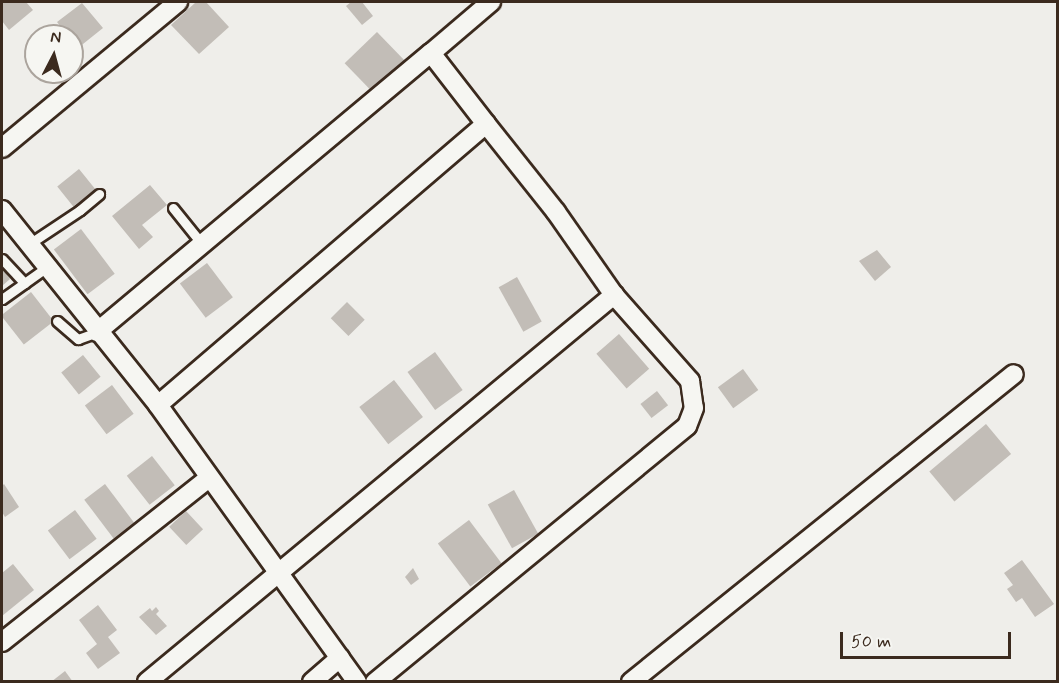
<!DOCTYPE html>
<html>
<head>
<meta charset="utf-8">
<style>
	body { margin:0 }
	#map { position:relative; width:1059px; height:683px; overflow:hidden; background:#efeeea; font-family:Mynerve,sans-serif }
	div>[style] { position:absolute }
	[style*='--x'] { left:calc(var(--x)*1px); top:calc(var(--y)*1px); width:calc(var(--w)*1px); rotate:calc(var(--a)*1deg) }
	.building>* { inset:0; background:#c2bdb7; transform-origin:0 0 }
	.roads { filter:drop-shadow(2px 0 #3b2a1e) drop-shadow(-2px 0 #3b2a1e) drop-shadow(0 2px #3b2a1e) drop-shadow(0 -2px #3b2a1e) }
	.service>* { height:9px; margin:-4.5px; padding:0 4.5px; transform-origin:4.5px; border-radius:4.5px; background:#f6f6f2 }
	.minor>* { height:18px; margin:-9px; padding:0 9px; transform-origin:9px; border-radius:9px; background:#f6f6f2 }
	span { translate:-50% -50%; white-space:nowrap; text-align:center; line-height:1.15; -webkit-text-stroke:5px #f6f6f2; paint-order:stroke }
	.frame { position:absolute; inset:0; border:3px solid #3b2a1e; pointer-events:none }
	.north { position:absolute; left:24px; top:24px; width:60px; height:60px; box-sizing:border-box; background:#f6f6f2; border:2px solid #aba49d; border-radius:50%; rotate:6deg; font-size:16px; font-weight:700; line-height:24px; text-align:center; color:#3b2a1e }
	.north::after { content:''; display:block; margin:auto; width:21px; height:27px; background:#3b2a1e; clip-path:polygon(50% 0,100% 100%,50% 72%,0 100%) }
	.scale { position:absolute; left:840px; top:632px; width:171px; height:27px; box-sizing:border-box; border:3px solid #3b2a1e; border-top:0; padding-left:8px; font-size:18px; line-height:21px; white-space:nowrap; color:#3b2a1e; -webkit-text-stroke:4px #f6f6f2; paint-order:stroke }
</style>
</head>
<body>
<div id="map">
	<div class="building">
		<i style="clip-path:polygon(2px 2px,26px 2px,33px 10px,9px 30px,2px 21px)"></i>
		<i style="clip-path:polygon(196px 2px,206px 2px,229px 27px,199px 54px,171px 25px)"></i>
		<i style="clip-path:polygon(351px 2px,362px 2px,373px 16px,362px 25px,346px 6px)"></i>
		<i style="clip-path:polygon(82px 3px,103px 28px,78px 48px,72px 36px,68px 36px,57px 22px)"></i>
		<i style="left:377px;top:32px;width:46px;height:45px;rotate:46deg"></i>
		<i style="left:79px;top:169px;width:28px;height:28px;rotate:51deg"></i>
		<i style="clip-path:polygon(150px 185px,167px 205px,142px 225px,153px 237px,139px 249px,112px 216px)"></i>
		<i style="left:81px;top:229px;width:56px;height:34px;rotate:53deg"></i>
		<i style="clip-path:polygon(877px 250px,891px 267px,875px 281px,859px 261px)"></i>
		<i style="left:207px;top:263px;width:43px;height:34px;rotate:53deg"></i>
		<i style="clip-path:polygon(2px 268px,10px 279px,2px 286px)"></i>
		<i style="left:517px;top:277px;width:51px;height:21px;rotate:61deg"></i>
		<i style="left:31px;top:292px;width:37px;height:38px;rotate:52deg"></i>
		<i style="left:347px;top:302px;width:25px;height:23px;rotate:45deg"></i>
		<i style="left:619px;top:334px;width:46px;height:30px;rotate:49deg"></i>
		<i style="left:435px;top:352px;width:47px;height:34px;rotate:54deg"></i>
		<i style="left:83px;top:355px;width:28px;height:28px;rotate:51deg"></i>
		<i style="left:743px;top:369px;width:26px;height:31px;rotate:54deg"></i>
		<i style="left:394px;top:380px;width:47px;height:44px;rotate:52deg"></i>
		<i style="left:112px;top:385px;width:36px;height:34px;rotate:53deg"></i>
		<i style="left:657px;top:391px;width:18px;height:21px;rotate:52deg"></i>
		<i style="left:986px;top:424px;width:39px;height:74px;rotate:50deg"></i>
		<i style="left:152px;top:456px;width:37px;height:32px;rotate:52deg"></i>
		<i style="clip-path:polygon(4px 484px,19px 507px,5px 517px,2px 512px,2px 486px)"></i>
		<i style="left:105px;top:484px;width:50px;height:26px;rotate:53deg"></i>
		<i style="left:514px;top:490px;width:50px;height:30px;rotate:61deg"></i>
		<i style="left:75px;top:510px;width:36px;height:34px;rotate:53deg"></i>
		<i style="left:186px;top:511px;width:25px;height:23px;rotate:47deg"></i>
		<i style="left:469px;top:520px;width:54px;height:39px;rotate:53deg"></i>
		<i style="clip-path:polygon(1022px 560px,1054px 604px,1035px 617px,1022px 598px,1016px 602px,1007px 589px,1013px 585px,1004px 573px)"></i>
		<i style="clip-path:polygon(13px 564px,34px 590px,2px 616px,2px 573px)"></i>
		<i style="clip-path:polygon(413px 568px,419px 579px,411px 585px,405px 577px)"></i>
		<i style="clip-path:polygon(98px 605px,117px 630px,108px 637px,120px 653px,98px 669px,86px 653px,97px 644px,79px 620px)"></i>
		<i style="clip-path:polygon(156px 607px,159px 611px,156px 614px,167px 626px,156px 635px,139px 617px,150px 608px,152px 611px)"></i>
		<i style="clip-path:polygon(65px 671px,73px 682px,51px 682px)"></i>
	</div>
	<div class="roads">
		<div class="service">
			<i style="--x:173;--y:208;--w:46;--a:51.1"></i>
			<i style="--x:29;--y:244;--w:61;--a:-33.7"></i>
			<i style="--x:80;--y:210;--w:25;--a:-40"></i>
			<i style="--x:2;--y:259;--w:33;--a:47"></i>
			<i style="--x:2;--y:299;--w:55;--a:-35.4"></i>
			<i style="--x:57;--y:321;--w:28;--a:41"></i>
			<i style="--x:78;--y:339;--w:20;--a:-20"></i>
		</div>
		<div class="minor">
			<i style="--x:431;--y:53;--w:79;--a:-40.4"></i>
			<i style="--x:2;--y:148;--w:229;--a:-39.7"></i>
			<i style="--x:2;--y:210;--w:250;--a:51.3"></i>
			<i style="--x:158;--y:405;--w:341;--a:54.3"></i>
			<i style="--x:97;--y:332;--w:435;--a:-39.9"></i>
			<i style="--x:431;--y:53;--w:90;--a:52.2"></i>
			<i style="--x:158;--y:405;--w:432;--a:-40.6"></i>
			<i style="--x:486;--y:124;--w:112;--a:51.5"></i>
			<i style="--x:556;--y:212;--w:101;--a:55.1"></i>
			<i style="--x:614;--y:295;--w:115;--a:48.5"></i>
			<i style="--x:690;--y:381;--w:27;--a:82"></i>
			<i style="--x:694;--y:408;--w:19;--a:111"></i>
			<i style="--x:687;--y:426;--w:404;--a:140.6"></i>
			<i style="--x:2;--y:642;--w:264;--a:-38.4"></i>
			<i style="--x:147;--y:682;--w:607;--a:-39.65"></i>
			<i style="--x:312;--y:682;--w:37;--a:-41"></i>
			<i style="--x:631;--y:682;--w:491;--a:-38.8"></i>
		</div>
	</div>
	<div class="frame"></div>
	<div class="north">N</div>
	<div class="scale">50 m</div>
</div>
</body>
</html>
